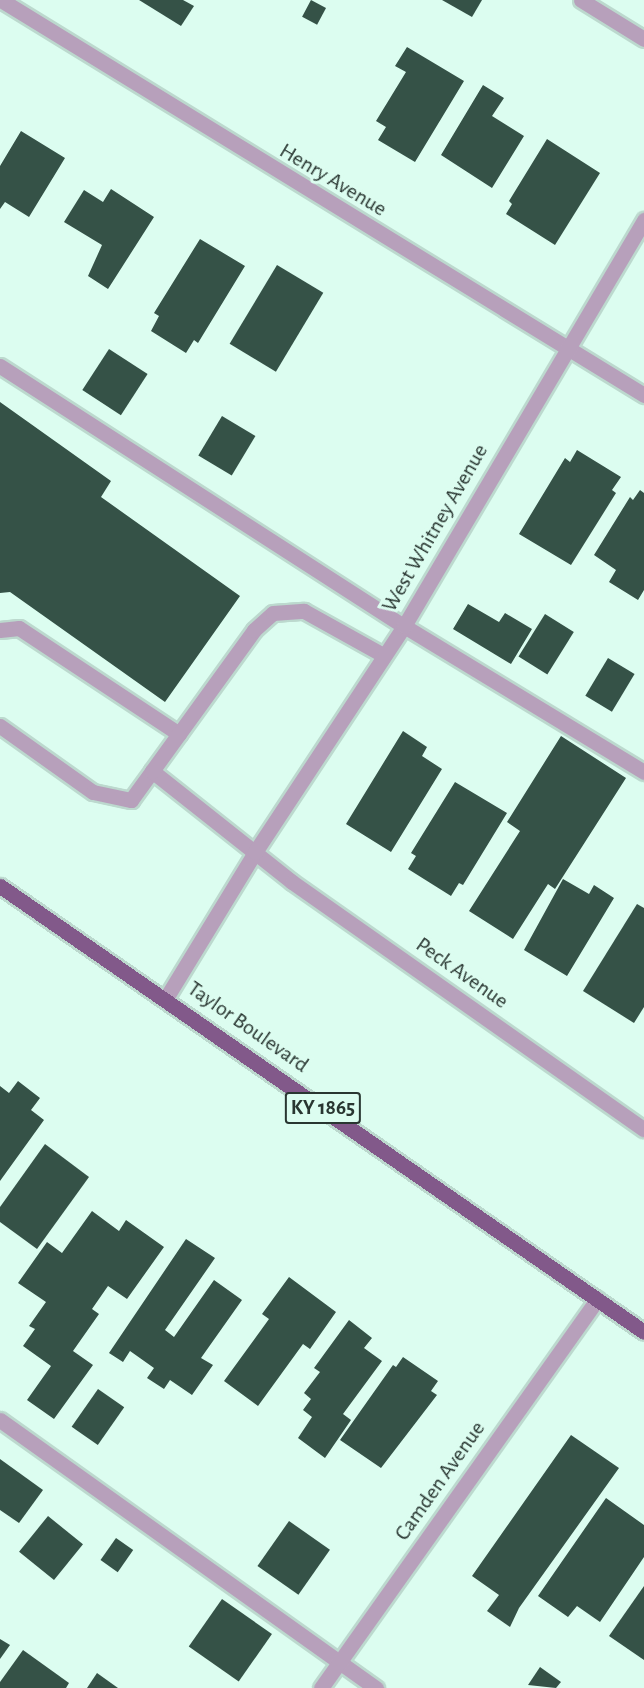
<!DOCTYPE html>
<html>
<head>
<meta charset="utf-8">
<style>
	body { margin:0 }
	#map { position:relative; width:644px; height:1688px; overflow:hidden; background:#dcfdf0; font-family:"Alegreya Sans",sans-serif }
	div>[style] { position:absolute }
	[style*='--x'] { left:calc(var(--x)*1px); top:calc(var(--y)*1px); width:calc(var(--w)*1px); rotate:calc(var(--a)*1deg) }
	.building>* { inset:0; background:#355247; transform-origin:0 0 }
	.roads { filter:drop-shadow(2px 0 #bcd9ce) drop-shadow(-2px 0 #bcd9ce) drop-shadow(0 2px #bcd9ce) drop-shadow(0 -2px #bcd9ce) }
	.minor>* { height:15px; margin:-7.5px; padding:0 7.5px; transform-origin:7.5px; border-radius:7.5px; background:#b7a0bb }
	.major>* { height:15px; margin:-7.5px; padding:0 7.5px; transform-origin:7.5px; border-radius:7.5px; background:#82598a }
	span { translate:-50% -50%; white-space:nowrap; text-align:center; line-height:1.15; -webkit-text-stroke:6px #dcfdf0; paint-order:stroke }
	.shield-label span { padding:2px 4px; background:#dcfdf0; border:2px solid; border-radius:4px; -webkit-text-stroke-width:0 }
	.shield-label { font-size:21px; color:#293631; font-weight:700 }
	.street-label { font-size:22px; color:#293631 }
</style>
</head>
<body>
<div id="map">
	<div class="building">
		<i style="clip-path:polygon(139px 0,183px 0,194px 6px,181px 26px)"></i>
		<i style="left:311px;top:0;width:17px;height:19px;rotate:28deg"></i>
		<i style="clip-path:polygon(442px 0,482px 0,472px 17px)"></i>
		<i style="clip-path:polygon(407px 47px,464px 81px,415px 162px,378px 140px,386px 127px,376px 121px,406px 72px,395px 66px)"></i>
		<i style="clip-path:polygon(483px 85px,504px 98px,492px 116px,524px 136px,492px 188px,441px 155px)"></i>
		<i style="clip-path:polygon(21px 131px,65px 158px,29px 217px,5px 202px,0 209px,0 166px)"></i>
		<i style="clip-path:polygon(547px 139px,600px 173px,555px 245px,506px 214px,512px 204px,509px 201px)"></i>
		<i style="clip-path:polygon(111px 189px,154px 217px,108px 289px,88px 276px,102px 245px,64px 222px,84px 190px,103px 202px)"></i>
		<i style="clip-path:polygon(200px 239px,245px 266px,198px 343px,194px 340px,186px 353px,151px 331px,159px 316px,154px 313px)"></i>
		<i style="left:277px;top:265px;width:54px;height:92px;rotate:31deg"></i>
		<i style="left:109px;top:349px;width:46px;height:49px;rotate:33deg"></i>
		<i style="clip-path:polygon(0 402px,111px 481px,101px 497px,240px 596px,165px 702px,10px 592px,0 593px)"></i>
		<i style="left:222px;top:416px;width:39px;height:46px;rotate:31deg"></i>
		<i style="clip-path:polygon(577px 450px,621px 477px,612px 490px,616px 493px,571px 565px,519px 534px,565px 458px,570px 462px)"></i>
		<i style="clip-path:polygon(640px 490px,644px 493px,644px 590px,638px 600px,609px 582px,616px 570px,594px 555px,630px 497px,633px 500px)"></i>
		<i style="clip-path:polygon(468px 604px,499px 622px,505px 613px,532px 629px,511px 664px,453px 629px)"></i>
		<i style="left:545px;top:614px;width:34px;height:50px;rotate:32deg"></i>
		<i style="left:608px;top:658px;width:31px;height:44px;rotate:31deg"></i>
		<i style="clip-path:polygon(403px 731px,427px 747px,422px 756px,442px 769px,391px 852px,346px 824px)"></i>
		<i style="clip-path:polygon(561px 736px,626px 778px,555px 889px,548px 884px,513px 939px,469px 911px,520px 831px,507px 822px)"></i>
		<i style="clip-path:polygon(455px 782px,507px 813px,463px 885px,459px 883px,451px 896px,408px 869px,416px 856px,411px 853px)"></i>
		<i style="clip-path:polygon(563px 879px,589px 894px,594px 885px,614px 898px,567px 976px,524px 950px)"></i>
		<i style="clip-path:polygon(637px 904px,644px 908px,644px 1007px,634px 1023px,583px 991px)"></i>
		<i style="clip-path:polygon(18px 1081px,40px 1098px,31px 1110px,44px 1120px,0 1181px,0 1086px,9px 1093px)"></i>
		<i style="clip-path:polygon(45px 1144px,89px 1177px,37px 1249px,0 1222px,0 1207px)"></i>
		<i style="clip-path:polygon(92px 1211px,119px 1231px,126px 1220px,164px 1247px,127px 1299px,108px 1286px,92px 1309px,99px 1314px,73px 1351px,93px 1365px,54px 1419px,27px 1400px,51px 1366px,23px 1346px,35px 1329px,29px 1326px,46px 1302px,18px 1283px,47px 1242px,62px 1253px)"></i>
		<i style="clip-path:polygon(186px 1239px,215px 1258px,165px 1330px,174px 1337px,214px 1280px,242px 1300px,201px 1358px,213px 1365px,192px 1395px,170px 1380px,164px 1389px,147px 1378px,154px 1368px,130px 1351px,123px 1362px,109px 1353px)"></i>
		<i style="clip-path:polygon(289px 1277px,336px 1312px,310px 1349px,303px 1344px,258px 1406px,224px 1381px,269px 1319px,262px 1314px)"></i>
		<i style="clip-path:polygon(349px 1320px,372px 1338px,364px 1348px,382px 1361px,343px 1414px,351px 1420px,325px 1458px,298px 1438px,312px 1417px,303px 1410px,311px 1399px,304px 1393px,320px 1372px,314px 1368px)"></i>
		<i style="clip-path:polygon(403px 1357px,438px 1381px,431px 1391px,437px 1395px,381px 1468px,340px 1440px,393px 1365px,396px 1367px)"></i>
		<i style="left:98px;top:1389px;width:32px;height:46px;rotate:35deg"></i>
		<i style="clip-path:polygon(571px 1435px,619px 1468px,519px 1608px,510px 1627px,487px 1611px,499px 1595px,472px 1576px)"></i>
		<i style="clip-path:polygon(0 1459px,43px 1490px,19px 1523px,0 1510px)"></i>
		<i style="clip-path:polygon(606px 1498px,644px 1525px,644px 1557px,600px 1622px,577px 1606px,568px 1617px,538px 1596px)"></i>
		<i style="left:48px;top:1516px;width:45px;height:46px;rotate:39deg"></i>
		<i style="left:289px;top:1521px;width:50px;height:55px;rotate:35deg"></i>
		<i style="left:116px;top:1538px;width:21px;height:27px;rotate:35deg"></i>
		<i style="clip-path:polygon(644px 1586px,644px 1660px,609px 1636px)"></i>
		<i style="left:222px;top:1599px;width:61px;height:58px;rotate:35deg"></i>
		<i style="clip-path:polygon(0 1639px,10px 1645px,0 1659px)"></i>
		<i style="clip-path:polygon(23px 1650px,69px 1683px,66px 1688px,0 1688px,0 1682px)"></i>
		<i style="clip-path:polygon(540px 1667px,561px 1682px,556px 1688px,528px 1685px)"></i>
		<i style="clip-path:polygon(97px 1673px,118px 1688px,87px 1688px)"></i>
	</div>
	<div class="roads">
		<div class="minor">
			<i style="--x:1;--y:0;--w:755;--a:31.56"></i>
			<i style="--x:581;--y:0;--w:74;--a:31.8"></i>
			<i style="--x:0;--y:366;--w:480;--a:32.8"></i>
			<i style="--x:404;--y:626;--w:281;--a:31.3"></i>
			<i style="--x:0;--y:630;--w:19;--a:-6"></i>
			<i style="--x:19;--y:628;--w:192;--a:33.5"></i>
			<i style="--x:0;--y:726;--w:114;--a:35.4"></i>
			<i style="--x:93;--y:792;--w:39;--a:12"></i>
			<i style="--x:131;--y:800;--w:36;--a:-54"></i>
			<i style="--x:152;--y:771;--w:179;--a:38.4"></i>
			<i style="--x:292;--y:882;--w:430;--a:35.1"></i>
			<i style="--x:152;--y:771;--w:174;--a:-54.1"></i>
			<i style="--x:254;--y:630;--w:25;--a:-42"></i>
			<i style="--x:273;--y:613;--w:31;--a:-4"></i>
			<i style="--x:304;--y:611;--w:90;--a:29.1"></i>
			<i style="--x:166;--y:998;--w:171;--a:-58.6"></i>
			<i style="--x:255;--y:852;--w:271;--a:-56.6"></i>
			<i style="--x:404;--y:626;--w:472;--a:-59.4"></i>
			<i style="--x:0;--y:1420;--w:462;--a:35.5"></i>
			<i style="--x:321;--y:1688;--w:477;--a:-54.6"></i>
		</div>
		<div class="major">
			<i style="--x:0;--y:886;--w:783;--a:34.7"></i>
		</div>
	</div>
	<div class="shield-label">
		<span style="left:323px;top:1108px">KY 1865</span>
	</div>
	<div class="street-label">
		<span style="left:333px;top:180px;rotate:31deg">Henry Avenue</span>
		<span style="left:435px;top:528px;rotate:-60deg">West Whitney Avenue</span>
		<span style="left:462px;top:973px;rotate:35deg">Peck Avenue</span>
		<span style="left:248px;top:1027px;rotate:35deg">Taylor Boulevard</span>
		<span style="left:440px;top:1481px;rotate:-55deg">Camden Avenue</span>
	</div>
</div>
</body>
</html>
